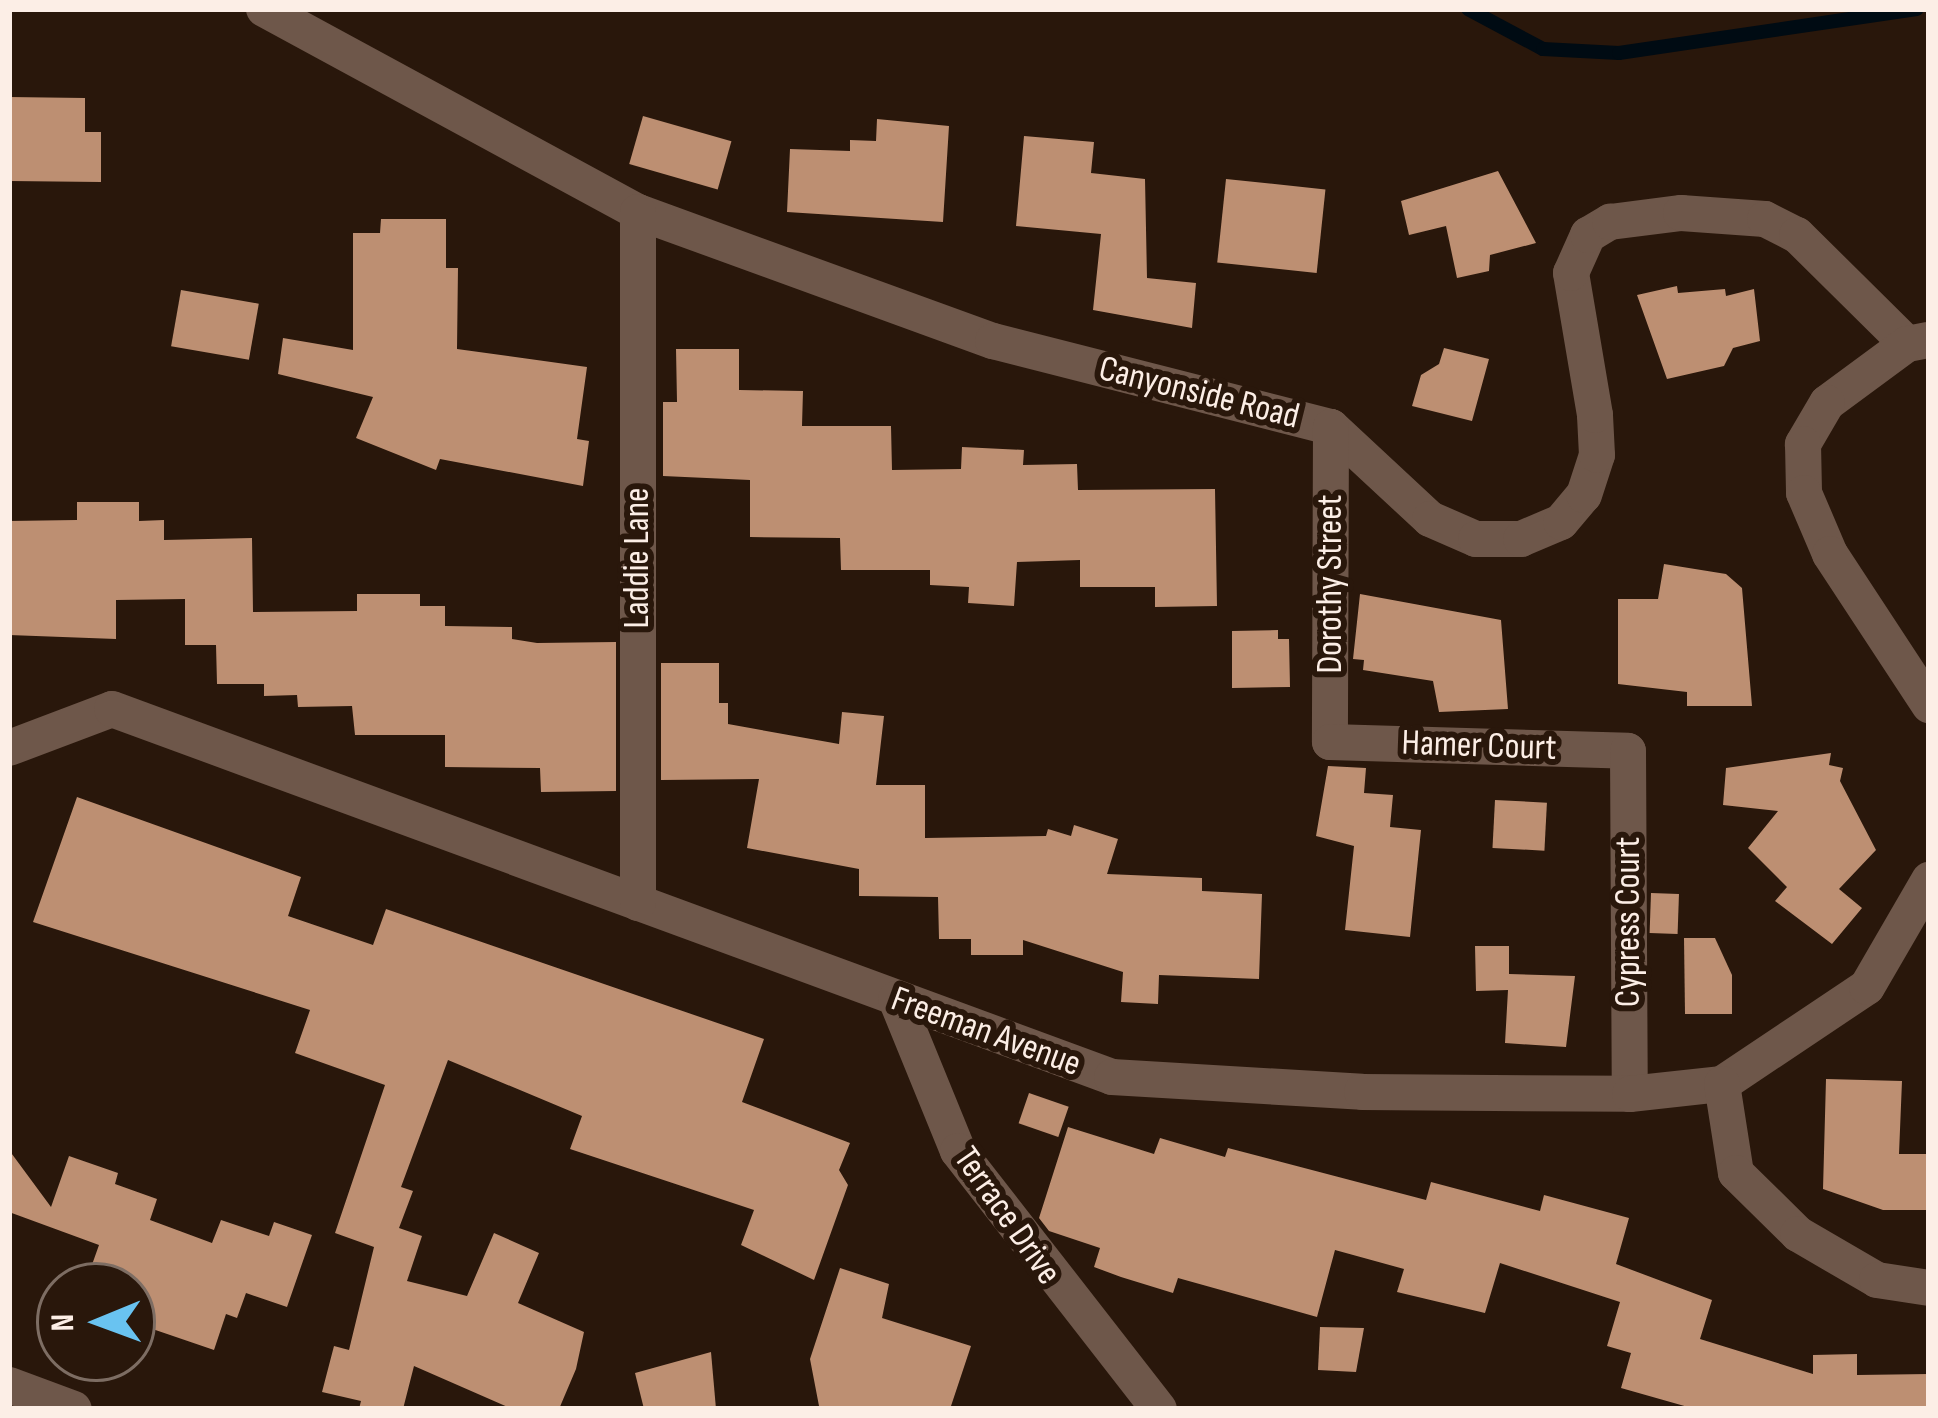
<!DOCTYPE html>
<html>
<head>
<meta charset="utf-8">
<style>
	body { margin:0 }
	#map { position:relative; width:1938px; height:1418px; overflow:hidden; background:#29170b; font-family:"Sofia Sans Condensed",sans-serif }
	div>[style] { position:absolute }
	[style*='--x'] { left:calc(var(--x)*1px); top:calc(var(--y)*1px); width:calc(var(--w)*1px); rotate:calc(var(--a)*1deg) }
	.stream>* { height:14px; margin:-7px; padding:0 7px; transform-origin:7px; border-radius:7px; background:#000b13 }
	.building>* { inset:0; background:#bd8f72; transform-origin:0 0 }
	.street>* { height:36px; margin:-18px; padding:0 18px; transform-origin:18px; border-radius:18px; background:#6e574a }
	span { translate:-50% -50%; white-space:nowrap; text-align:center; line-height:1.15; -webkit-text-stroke:12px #29170b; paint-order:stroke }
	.street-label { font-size:36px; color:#fceee6 }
	.frame { position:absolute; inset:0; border:12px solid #fceee6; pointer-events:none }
	.north { position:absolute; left:36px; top:1262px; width:120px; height:120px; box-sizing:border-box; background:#29170b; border:3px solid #7d6d63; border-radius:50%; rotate:269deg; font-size:33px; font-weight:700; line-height:48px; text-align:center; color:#fceee6 }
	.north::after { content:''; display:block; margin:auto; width:42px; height:54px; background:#69c3f1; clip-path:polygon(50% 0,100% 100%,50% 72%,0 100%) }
</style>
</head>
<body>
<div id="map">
	<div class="stream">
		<i style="--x:1468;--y:9;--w:85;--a:28.1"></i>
		<i style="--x:1543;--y:49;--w:76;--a:3"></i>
		<i style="--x:1619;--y:53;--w:301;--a:-8.4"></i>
	</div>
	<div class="building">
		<i style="clip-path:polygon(9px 97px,85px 98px,85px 132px,101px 132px,101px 182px,9px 181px)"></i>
		<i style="left:643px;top:116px;width:92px;height:50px;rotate:16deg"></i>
		<i style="clip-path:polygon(877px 119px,949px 126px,943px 222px,787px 212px,790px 149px,850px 151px,850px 140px,876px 141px)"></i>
		<i style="clip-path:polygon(1024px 136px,1094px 142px,1091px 173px,1145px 179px,1147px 278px,1196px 283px,1192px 328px,1093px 310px,1101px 234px,1016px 226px)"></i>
		<i style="clip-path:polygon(1498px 171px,1536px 243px,1490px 255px,1489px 271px,1457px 278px,1446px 226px,1409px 235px,1401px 201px)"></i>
		<i style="left:1226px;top:179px;width:100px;height:84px;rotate:6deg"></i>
		<i style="clip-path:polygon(381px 219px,446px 219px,446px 268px,458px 268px,457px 349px,587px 367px,577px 439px,589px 441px,583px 486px,440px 459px,436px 470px,356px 438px,373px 397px,278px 374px,283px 338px,353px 350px,353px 233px,380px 233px)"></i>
		<i style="clip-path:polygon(1677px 286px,1678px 293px,1725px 289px,1726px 296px,1754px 289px,1760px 341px,1733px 348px,1724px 366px,1667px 379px,1637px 295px)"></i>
		<i style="left:181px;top:290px;width:79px;height:57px;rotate:10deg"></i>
		<i style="clip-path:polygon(1444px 348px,1489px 359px,1472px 421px,1412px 406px,1421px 375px,1439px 364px)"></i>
		<i style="clip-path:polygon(676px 349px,739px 349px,739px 390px,803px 391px,802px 426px,891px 426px,892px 470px,961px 469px,962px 447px,1024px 450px,1023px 465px,1077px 464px,1078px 490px,1215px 489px,1217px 606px,1155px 607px,1155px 587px,1080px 587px,1080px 560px,1017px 562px,1014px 606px,968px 603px,969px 587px,930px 585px,930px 570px,841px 570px,840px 538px,750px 537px,750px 480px,663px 476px,663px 402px,677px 402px)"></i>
		<i style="clip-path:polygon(77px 502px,139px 502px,139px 521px,164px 520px,164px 540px,252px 538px,253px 612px,357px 611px,357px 594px,420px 594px,420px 606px,445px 606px,445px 626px,512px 627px,512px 639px,537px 643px,616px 642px,616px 791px,541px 792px,540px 768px,445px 767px,445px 735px,355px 735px,352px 706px,298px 707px,297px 695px,264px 696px,264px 684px,217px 684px,216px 645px,185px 645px,185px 599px,116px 600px,116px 639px,9px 635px,9px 521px,77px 520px)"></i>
		<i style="clip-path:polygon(1664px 564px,1726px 574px,1742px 588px,1752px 706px,1687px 706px,1687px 692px,1618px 684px,1618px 599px,1658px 599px)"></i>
		<i style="clip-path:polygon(1360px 594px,1501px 620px,1508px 709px,1439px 712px,1433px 681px,1363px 670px,1364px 660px,1353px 659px)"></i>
		<i style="clip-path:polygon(1278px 630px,1278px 639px,1289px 639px,1290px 687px,1232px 688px,1232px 631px)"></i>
		<i style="clip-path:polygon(661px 663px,719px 663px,719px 703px,728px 703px,728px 724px,839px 744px,842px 712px,884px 716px,876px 785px,925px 785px,925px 838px,1046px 836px,1048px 829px,1071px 836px,1074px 825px,1118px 839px,1107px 874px,1202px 878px,1202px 891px,1262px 894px,1259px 979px,1159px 975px,1158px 1004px,1121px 1002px,1123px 972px,1023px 940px,1023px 955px,971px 955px,971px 939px,939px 939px,938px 897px,859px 896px,859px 869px,747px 848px,759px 779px,661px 780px)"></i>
		<i style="clip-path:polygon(1831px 753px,1829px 765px,1843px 768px,1840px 781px,1876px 850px,1839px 889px,1862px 908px,1832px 944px,1775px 901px,1787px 887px,1748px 848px,1778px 811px,1723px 805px,1726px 768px)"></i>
		<i style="clip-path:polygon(1328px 766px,1366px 768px,1364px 793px,1393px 795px,1390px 827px,1421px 830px,1410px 937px,1345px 930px,1354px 846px,1316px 836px)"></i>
		<i style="clip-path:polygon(77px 797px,301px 877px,288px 916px,373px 945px,386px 909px,764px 1039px,742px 1102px,850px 1143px,839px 1170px,848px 1185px,814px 1280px,741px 1245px,754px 1210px,570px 1149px,582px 1116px,448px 1060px,401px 1187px,413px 1191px,399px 1228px,422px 1236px,407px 1281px,467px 1296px,494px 1233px,539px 1253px,518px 1303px,584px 1332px,576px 1369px,559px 1409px,512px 1409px,414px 1366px,403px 1409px,359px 1409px,361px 1401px,322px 1392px,334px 1346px,349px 1350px,374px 1247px,335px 1233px,385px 1085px,295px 1053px,310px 1010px,33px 922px)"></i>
		<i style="left:1495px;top:800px;width:52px;height:48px;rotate:3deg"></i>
		<i style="left:1651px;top:893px;width:28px;height:40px;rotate:2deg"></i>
		<i style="clip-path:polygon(1684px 938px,1715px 938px,1732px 975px,1732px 1014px,1685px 1014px)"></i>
		<i style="clip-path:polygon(1475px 946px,1509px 946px,1509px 974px,1575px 976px,1566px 1047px,1505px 1043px,1508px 990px,1476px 991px)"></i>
		<i style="clip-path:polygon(1826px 1079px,1902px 1081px,1899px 1154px,1929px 1154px,1929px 1210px,1883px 1210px,1823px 1189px)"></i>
		<i style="left:1029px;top:1093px;width:42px;height:32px;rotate:19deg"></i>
		<i style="clip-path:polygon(1068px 1127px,1154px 1154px,1160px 1138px,1225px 1157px,1228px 1148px,1426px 1200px,1431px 1182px,1540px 1211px,1544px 1195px,1629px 1218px,1616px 1264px,1712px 1300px,1700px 1339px,1813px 1374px,1813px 1355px,1857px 1354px,1857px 1375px,1929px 1374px,1929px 1409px,1695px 1409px,1621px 1388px,1631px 1353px,1607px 1346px,1620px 1302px,1500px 1263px,1485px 1313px,1397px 1292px,1404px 1269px,1335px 1250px,1317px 1317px,1178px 1278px,1173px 1293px,1121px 1277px,1094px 1267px,1100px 1248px,1049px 1231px,1039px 1218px)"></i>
		<i style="clip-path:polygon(9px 1150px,51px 1207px,69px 1156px,118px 1173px,115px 1184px,157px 1199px,150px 1220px,212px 1243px,221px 1220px,269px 1236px,274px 1222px,312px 1235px,287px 1307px,246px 1293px,237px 1318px,226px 1314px,214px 1350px,132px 1322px,132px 1286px,88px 1276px,99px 1245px,9px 1212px)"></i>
		<i style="clip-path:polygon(840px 1268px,889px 1284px,882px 1318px,971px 1346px,950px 1409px,819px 1406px,810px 1359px)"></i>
		<i style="clip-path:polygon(1320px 1327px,1364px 1328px,1356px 1372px,1318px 1370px)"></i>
		<i style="clip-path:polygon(711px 1352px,716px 1409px,644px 1409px,635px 1373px)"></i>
	</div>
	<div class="street">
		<i style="--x:264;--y:9;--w:426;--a:28.5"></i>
		<i style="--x:638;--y:212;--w:378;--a:20"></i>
		<i style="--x:993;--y:341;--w:349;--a:14.3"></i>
		<i style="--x:1331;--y:427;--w:135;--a:42.9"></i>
		<i style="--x:1430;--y:519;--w:50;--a:23.5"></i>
		<i style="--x:1476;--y:539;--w:45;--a:0"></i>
		<i style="--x:1521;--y:539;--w:43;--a:-23"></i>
		<i style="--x:1561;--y:522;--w:35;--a:-50"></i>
		<i style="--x:1584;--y:495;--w:42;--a:-72"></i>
		<i style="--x:1597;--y:455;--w:40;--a:-92.9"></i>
		<i style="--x:1595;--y:415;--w:144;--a:-99.6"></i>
		<i style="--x:1571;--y:273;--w:42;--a:-65.9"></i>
		<i style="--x:1588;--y:235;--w:26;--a:-31"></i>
		<i style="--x:1610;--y:222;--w:72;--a:-7.2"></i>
		<i style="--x:1681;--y:213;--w:84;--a:4.1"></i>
		<i style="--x:1765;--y:219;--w:36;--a:27"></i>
		<i style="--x:1797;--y:235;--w:155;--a:44.7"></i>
		<i style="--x:1928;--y:340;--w:21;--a:169"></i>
		<i style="--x:1907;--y:344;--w:99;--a:143.6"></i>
		<i style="--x:1827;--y:403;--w:48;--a:120.3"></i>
		<i style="--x:1803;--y:444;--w:49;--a:88.8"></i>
		<i style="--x:1804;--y:493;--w:66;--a:66.9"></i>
		<i style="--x:1830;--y:554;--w:181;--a:56.7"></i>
		<i style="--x:1331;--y:427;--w:315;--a:90.2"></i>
		<i style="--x:1330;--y:742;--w:298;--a:1.7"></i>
		<i style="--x:1628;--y:751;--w:343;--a:89.7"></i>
		<i style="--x:9;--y:748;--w:110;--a:-20.7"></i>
		<i style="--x:112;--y:709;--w:1066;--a:20.2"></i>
		<i style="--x:1112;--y:1077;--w:250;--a:3.4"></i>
		<i style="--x:1362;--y:1092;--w:268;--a:0.4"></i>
		<i style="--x:1630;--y:1094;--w:93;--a:-6.2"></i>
		<i style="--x:1722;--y:1084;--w:174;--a:-33.8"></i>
		<i style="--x:1867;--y:987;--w:124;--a:-59.9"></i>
		<i style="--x:638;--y:903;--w:691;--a:-90"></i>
		<i style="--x:896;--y:999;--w:164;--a:67.8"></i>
		<i style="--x:958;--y:1151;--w:327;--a:52.1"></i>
		<i style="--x:1722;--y:1084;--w:90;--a:81.1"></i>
		<i style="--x:1736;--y:1173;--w:87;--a:44.5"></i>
		<i style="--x:1798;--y:1234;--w:91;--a:30.2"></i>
		<i style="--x:1877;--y:1280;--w:53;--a:8.7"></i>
		<i style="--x:9;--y:1385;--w:69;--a:20.3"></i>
	</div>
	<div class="street-label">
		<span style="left:1199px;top:393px;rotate:14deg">Canyonside Road</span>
		<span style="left:638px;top:558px;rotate:-90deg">Laddie Lane</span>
		<span style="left:1331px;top:584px;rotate:-90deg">Dorothy Street</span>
		<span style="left:1479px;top:746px;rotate:2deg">Hamer Court</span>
		<span style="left:1629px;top:922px;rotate:-90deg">Cypress Court</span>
		<span style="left:986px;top:1032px;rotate:20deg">Freeman Avenue</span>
		<span style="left:1007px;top:1216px;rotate:55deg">Terrace Drive</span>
	</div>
	<div class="frame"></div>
	<div class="north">N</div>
</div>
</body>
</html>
